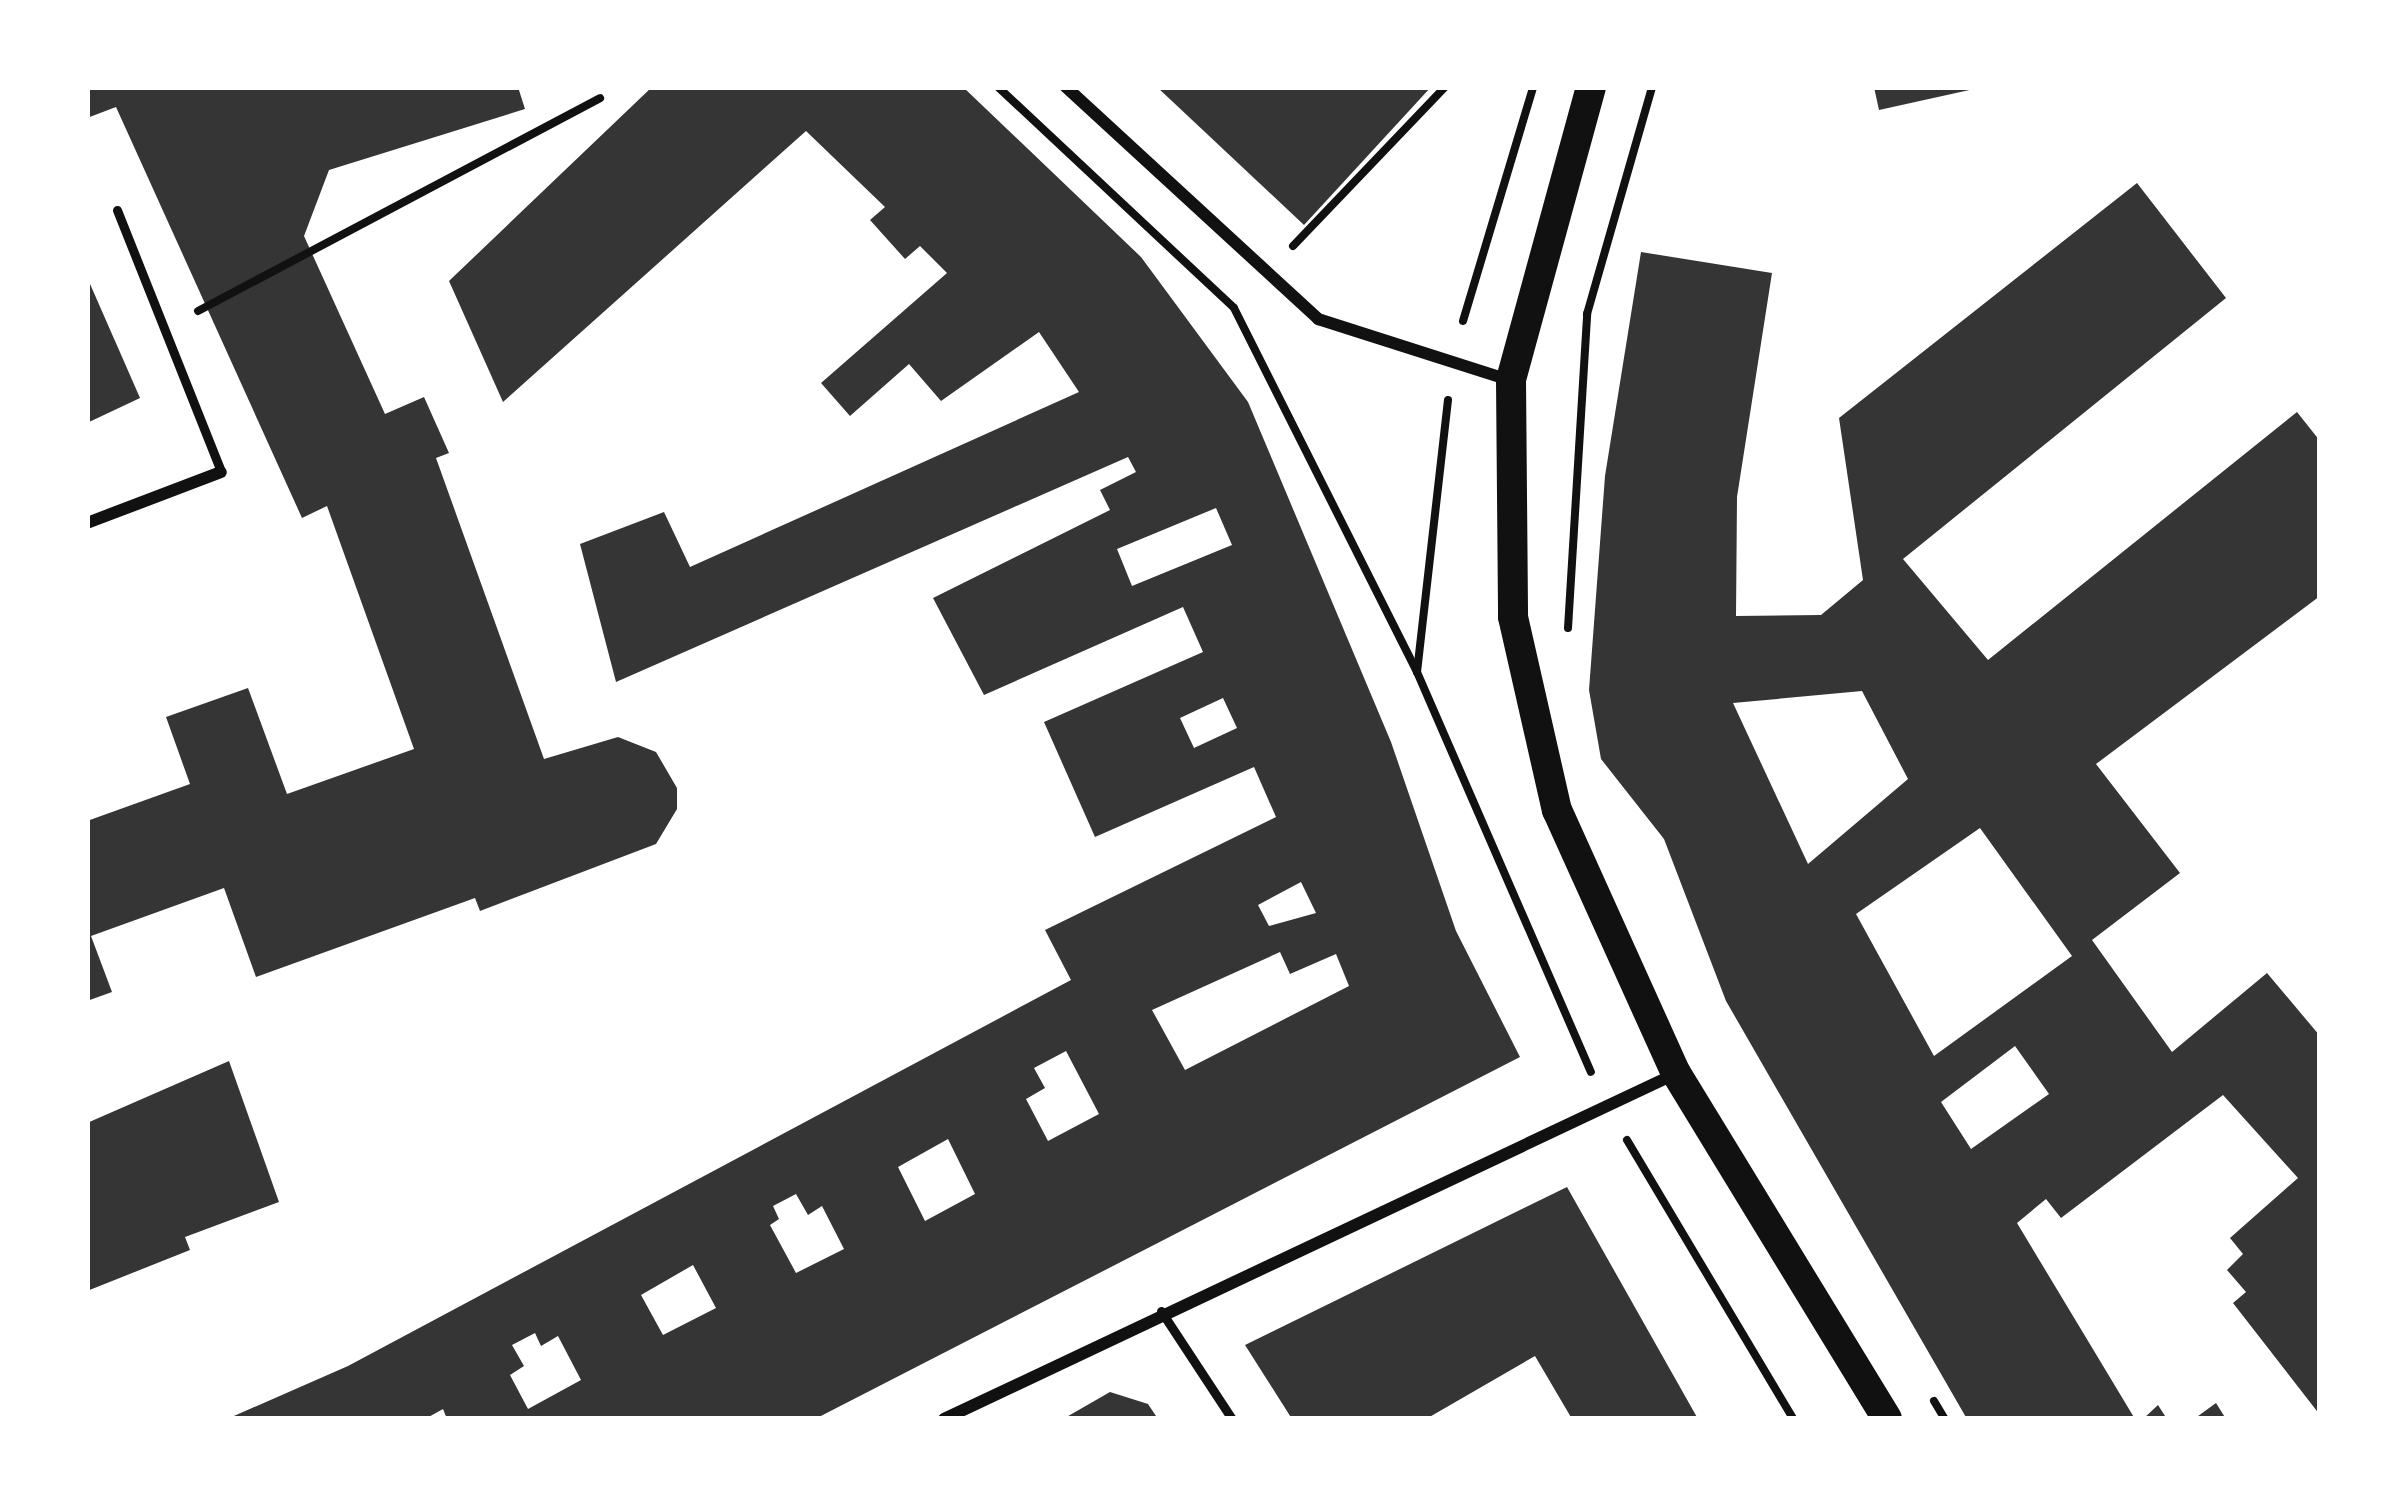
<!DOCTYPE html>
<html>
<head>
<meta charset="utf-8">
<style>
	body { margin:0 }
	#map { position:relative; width:2407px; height:1506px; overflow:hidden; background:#fff; font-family:Raleway,sans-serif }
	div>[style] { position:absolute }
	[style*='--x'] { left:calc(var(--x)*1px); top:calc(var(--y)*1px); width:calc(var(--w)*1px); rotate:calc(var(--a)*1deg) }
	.building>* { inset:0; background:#353535 }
	.path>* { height:8px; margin:-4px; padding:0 4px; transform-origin:4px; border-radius:4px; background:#111 }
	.service>* { height:9px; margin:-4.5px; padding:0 4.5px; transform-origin:4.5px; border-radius:4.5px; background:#111 }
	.minor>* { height:12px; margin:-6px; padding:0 6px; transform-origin:6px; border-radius:6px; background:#111 }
	.primary>* { height:30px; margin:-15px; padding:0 15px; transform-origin:15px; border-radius:15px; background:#111 }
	span { translate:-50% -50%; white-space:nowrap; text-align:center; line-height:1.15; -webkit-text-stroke:9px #fff; paint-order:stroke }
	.frame { position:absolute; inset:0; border:90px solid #fff; pointer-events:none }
</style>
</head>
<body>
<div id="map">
	<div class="building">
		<i style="clip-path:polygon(87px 87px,518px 87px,525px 109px,329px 170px,304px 236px,385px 414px,424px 397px,449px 453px,436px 458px,544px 759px,618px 737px,656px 752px,677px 788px,677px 809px,656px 844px,480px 911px,475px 898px,256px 977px,224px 888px,91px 936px,112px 992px,87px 1001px,87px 821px,190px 784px,166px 717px,248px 688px,287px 794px,414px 749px,327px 506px,302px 518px,116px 107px,87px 118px)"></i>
		<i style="clip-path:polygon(evenodd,652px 87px,963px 87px,1141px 257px,1248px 402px,1391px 742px,1456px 931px,1520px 1057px,815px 1419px,447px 1419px,443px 1409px,425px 1419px,227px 1419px,348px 1366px,1071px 980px,1045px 930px,1276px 817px,1254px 767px,1095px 837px,1044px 722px,1203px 652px,1183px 607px,984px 695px,933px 598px,1110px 510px,1100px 490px,1136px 472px,1128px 457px,616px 682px,580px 544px,664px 512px,690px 567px,1079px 392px,1039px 332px,941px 401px,909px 364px,850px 416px,821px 383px,947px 273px,920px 246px,905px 259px,870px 220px,885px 207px,806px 131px,503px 402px,449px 281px,652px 87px,1216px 508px,1232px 545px,1132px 586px,1117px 549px,1216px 508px,652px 87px,1223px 698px,1237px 728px,1194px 748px,1180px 718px,1223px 698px,652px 87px,1301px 882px,1316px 913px,1269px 926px,1258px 905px,1301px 882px,652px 87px,1280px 952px,1290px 974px,1336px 954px,1349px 986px,1185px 1070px,1152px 1010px,1280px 952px,652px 87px,1066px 1051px,1099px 1114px,1048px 1141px,1026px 1099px,1045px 1088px,1034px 1068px,1066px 1051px,652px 87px,948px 1139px,975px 1194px,925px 1221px,898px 1167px,948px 1139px,652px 87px,796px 1194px,808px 1215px,822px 1206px,844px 1249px,796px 1273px,770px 1225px,779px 1219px,773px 1206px,796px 1194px,652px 87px,693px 1265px,716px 1308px,663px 1335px,641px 1295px,693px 1265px,652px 87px,535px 1333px,541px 1346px,558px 1336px,581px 1380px,528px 1409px,510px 1375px,524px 1366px,512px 1345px,535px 1333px)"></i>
		<i style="clip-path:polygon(1157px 87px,1431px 87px,1304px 225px)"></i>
		<i style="clip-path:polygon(1874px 87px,1974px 87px,1974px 89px,1879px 110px)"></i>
		<i style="clip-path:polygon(evenodd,2137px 183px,2226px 298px,1903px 559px,1988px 660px,2297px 412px,2320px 441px,2320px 596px,2096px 764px,2180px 873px,2092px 940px,2172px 1052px,2267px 973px,2320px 1036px,2320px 1415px,2233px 1303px,2246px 1292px,2227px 1270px,2243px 1254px,2230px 1238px,2298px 1178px,2223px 1095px,2061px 1218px,2046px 1199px,2017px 1223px,2135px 1419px,1967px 1419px,1726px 1001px,1664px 839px,1601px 759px,1589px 690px,1605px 476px,1641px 252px,1772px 273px,1737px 497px,1736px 616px,1821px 615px,1863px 580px,1839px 418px,2137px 183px,1862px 691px,1908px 779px,1808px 864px,1733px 703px,1862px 691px,2137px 183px,1980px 828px,2072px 956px,1934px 1056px,1856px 914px,1980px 828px,2137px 183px,2015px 1046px,2049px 1094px,1971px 1149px,1941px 1102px,2015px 1046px)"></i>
		<i style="clip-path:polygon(87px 277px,140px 398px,87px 423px)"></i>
		<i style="clip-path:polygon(229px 1061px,279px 1202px,185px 1237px,190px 1250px,87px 1291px,87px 1123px)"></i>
		<i style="clip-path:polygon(1567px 1187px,1698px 1419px,1572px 1419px,1535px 1356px,1426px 1419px,1292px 1419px,1245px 1345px)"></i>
		<i style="clip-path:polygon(1110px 1392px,1148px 1404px,1158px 1419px,1063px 1419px)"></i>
		<i style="clip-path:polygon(2216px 1403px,2226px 1419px,2194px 1419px)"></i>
		<i style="clip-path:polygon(2158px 1405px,2167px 1419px,2143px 1419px)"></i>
	</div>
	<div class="path">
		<i style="--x:998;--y:87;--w:323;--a:43.1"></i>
		<i style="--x:1234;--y:308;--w:407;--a:63.3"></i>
		<i style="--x:1293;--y:246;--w:220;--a:-46.3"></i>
		<i style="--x:198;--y:311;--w:455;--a:-27.9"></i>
		<i style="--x:1463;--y:321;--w:244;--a:-73.3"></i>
		<i style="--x:1448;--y:400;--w:274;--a:96.5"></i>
		<i style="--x:1417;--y:672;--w:436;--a:66.5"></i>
		<i style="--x:1568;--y:628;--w:315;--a:-86.5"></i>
		<i style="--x:1587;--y:314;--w:236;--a:-74"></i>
		<i style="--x:1627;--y:1140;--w:325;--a:59.2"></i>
		<i style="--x:1934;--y:1401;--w:21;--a:59"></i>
	</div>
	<div class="service">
		<i style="--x:117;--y:210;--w:282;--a:68.3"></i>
		<i style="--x:1161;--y:1311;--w:129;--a:56.7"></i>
	</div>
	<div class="minor">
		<i style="--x:1066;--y:87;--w:343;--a:42.6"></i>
		<i style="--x:1318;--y:319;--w:201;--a:17.7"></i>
		<i style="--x:87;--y:523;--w:143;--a:-20.8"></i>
		<i style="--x:944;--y:1419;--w:808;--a:-25.27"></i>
	</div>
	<div class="primary">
		<i style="--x:1591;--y:87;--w:304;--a:105.3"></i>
		<i style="--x:1511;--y:380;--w:237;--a:89.5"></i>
		<i style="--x:1513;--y:617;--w:198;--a:77.2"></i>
		<i style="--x:1557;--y:810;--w:289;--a:65.7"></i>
		<i style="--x:1676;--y:1073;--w:405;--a:58.6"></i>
	</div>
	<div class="frame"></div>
</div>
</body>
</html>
